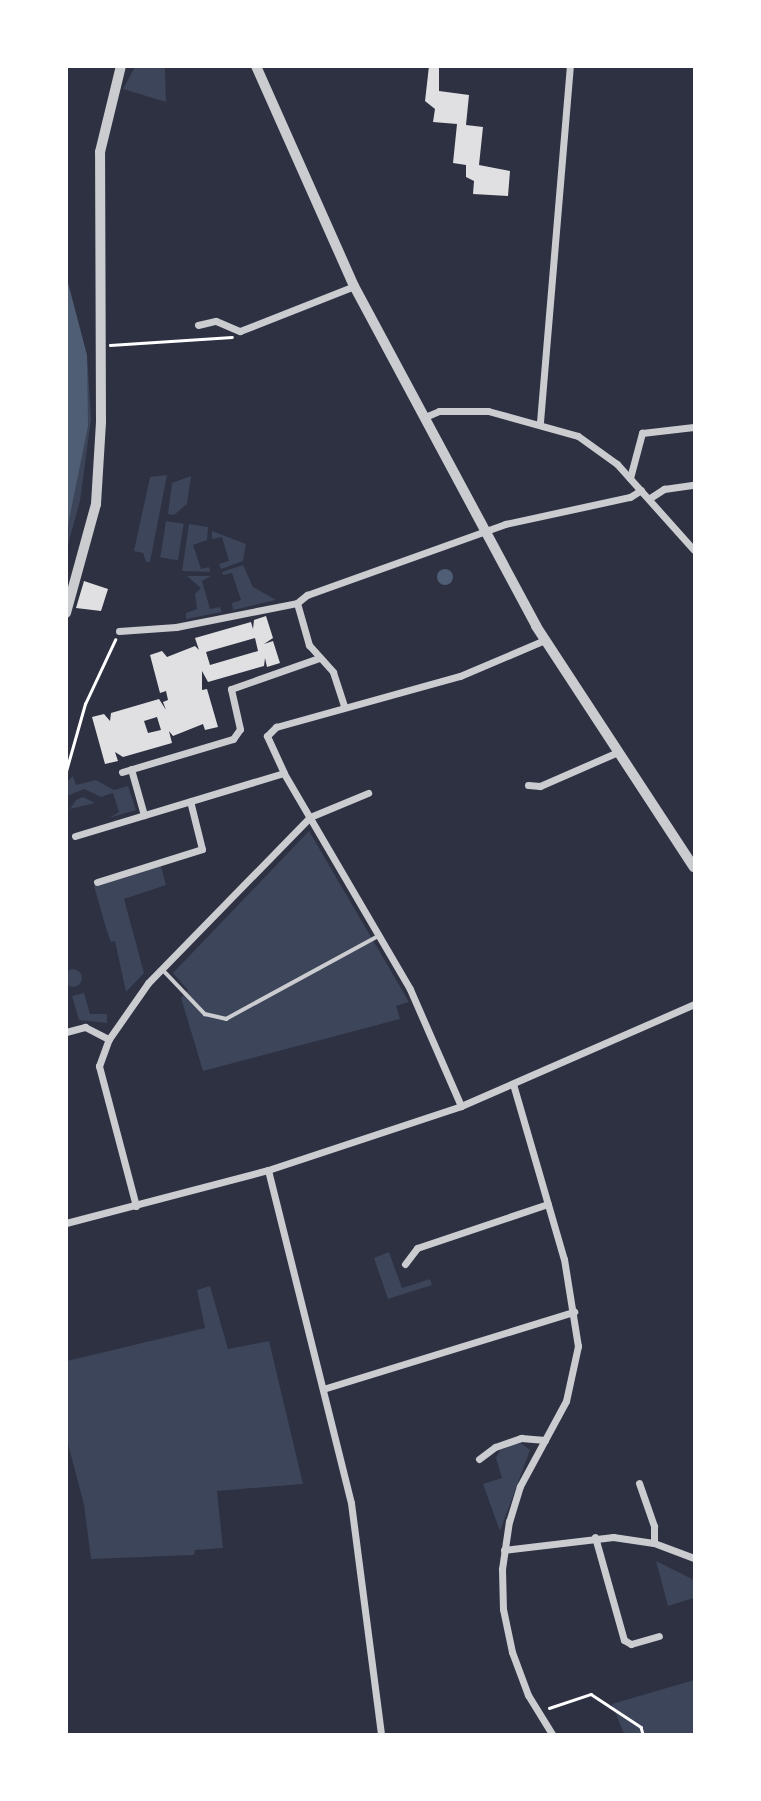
<!DOCTYPE html>
<html>
<head>
<meta charset="utf-8">
<style>
	body { margin:0 }
	#map { position:relative; width:761px; height:1801px; overflow:hidden; background:#2d3142; font-family:Jost,sans-serif }
	div>[style] { position:absolute }
	[style*='--x'] { left:calc(var(--x)*1px); top:calc(var(--y)*1px); width:calc(var(--w)*1px); rotate:calc(var(--a)*1deg) }
	.green>* { inset:0; background:#3c4559; transform-origin:0 0 }
	.round { border-radius:50% }
	.water>* { inset:0; background:#4f5d75 }
	.building>* { inset:0; background:#e0e0e3 }
	.path>* { height:2.5px; margin:-1.25px; padding:0 1.25px; transform-origin:1.25px; border-radius:1.25px; background:#fff }
	.service>* { height:3.5px; margin:-1.75px; padding:0 1.75px; transform-origin:1.75px; border-radius:1.75px; background:#caccd0 }
	.minor>* { height:7px; margin:-3.5px; padding:0 3.5px; transform-origin:3.5px; border-radius:3.5px; background:#caccd0 }
	.tertiary>* { height:10px; margin:-5px; padding:0 5px; transform-origin:5px; border-radius:5px; background:#caccd0 }
	span { translate:-50% -50%; white-space:nowrap; text-align:center; line-height:1.15; -webkit-text-stroke:6px #fff; paint-order:stroke }
	.frame { position:absolute; inset:0; border:68px solid #fff; pointer-events:none }
</style>
</head>
<body>
<div id="map">
	<div class="green">
		<i style="clip-path:polygon(135px 67px,165px 67px,166px 102px,123px 89px)"></i>
		<i style="clip-path:polygon(67px 353px,87px 355px,91px 419px,80px 501px,67px 548px)"></i>
		<i style="clip-path:polygon(167px 475px,150px 562px,146px 562px,143px 553px,134px 551px,150px 477px)"></i>
		<i style="clip-path:polygon(191px 476px,187px 504px,174px 515px,168px 514px,172px 483px)"></i>
		<i style="left:166px;top:521px;width:18px;height:37px;rotate:9deg"></i>
		<i style="clip-path:polygon(189px 524px,208px 527px,207px 540px,193px 545px,201px 569px,209px 567px,210px 572px,182px 571px)"></i>
		<i style="clip-path:polygon(212px 531px,246px 544px,243px 561px,221px 569px,219px 564px,229px 561px,222px 537px,212px 539px)"></i>
		<i style="clip-path:polygon(243px 565px,253px 587px,276px 600px,233px 610px,232px 603px,241px 600px,232px 573px,223px 575px,222px 572px)"></i>
		<i style="clip-path:polygon(187px 576px,211px 576px,202px 581px,210px 609px,220px 607px,222px 612px,186px 619px,186px 613px,197px 609px,195px 594px,201px 588px)"></i>
		<i style="clip-path:polygon(73px 776px,76px 785px,96px 780px,114px 790px,128px 786px,136px 810px,109px 818px,119px 812px,113px 793px,101px 797px,84px 789px,67px 796px,67px 782px)"></i>
		<i style="clip-path:polygon(83px 797px,95px 803px,70px 809px,76px 800px)"></i>
		<i style="clip-path:polygon(309px 831px,409px 1002px,396px 1006px,400px 1019px,203px 1071px,181px 998px,188px 990px,173px 973px)"></i>
		<i style="clip-path:polygon(161px 866px,166px 885px,124px 899px,144px 973px,126px 992px,115px 941px,111px 942px,106px 928px,94px 886px)"></i>
		<i class="round" style="left:64px;top:969px;width:18px;height:18px"></i>
		<i style="clip-path:polygon(84px 993px,90px 1014px,107px 1014px,107px 1023px,79px 1020px,72px 996px)"></i>
		<i style="clip-path:polygon(389px 1252px,402px 1288px,430px 1279px,432px 1285px,388px 1299px,374px 1258px)"></i>
		<i style="clip-path:polygon(210px 1286px,228px 1349px,269px 1341px,303px 1484px,217px 1491px,223px 1548px,195px 1550px,194px 1555px,91px 1559px,84px 1505px,67px 1440px,67px 1361px,205px 1328px,197px 1290px)"></i>
		<i style="clip-path:polygon(521px 1443px,530px 1450px,500px 1531px,483px 1484px,502px 1478px,496px 1458px,500px 1450px)"></i>
		<i style="clip-path:polygon(656px 1561px,694px 1580px,694px 1598px,668px 1606px)"></i>
		<i style="clip-path:polygon(694px 1680px,694px 1734px,624px 1734px,612px 1704px)"></i>
	</div>
	<div class="water">
		<i style="clip-path:polygon(67px 279px,87px 355px,88px 426px,67px 530px)"></i>
		<i class="round" style="left:437px;top:569px;width:16px;height:16px"></i>
	</div>
	<div class="building">
		<i style="clip-path:polygon(429px 66px,439px 66px,439px 91px,469px 95px,466px 125px,483px 127px,479px 165px,510px 171px,508px 196px,473px 194px,474px 181px,466px 177px,466px 165px,453px 163px,457px 124px,433px 122px,435px 109px,425px 101px)"></i>
		<i style="clip-path:polygon(84px 581px,108px 589px,101px 611px,76px 608px)"></i>
		<i style="clip-path:polygon(evenodd,266px 616px,273px 638px,264px 644px,273px 641px,280px 663px,267px 667px,265px 658px,264px 666px,208px 682px,202px 671px,202px 690px,207px 689px,218px 727px,205px 730px,203px 724px,173px 736px,169px 731px,172px 743px,123px 757px,115px 752px,118px 761px,105px 764px,92px 717px,104px 714px,110px 721px,111px 713px,159px 699px,166px 710px,163px 702px,168px 700px,166px 691px,160px 693px,150px 655px,162px 651px,167px 657px,195px 646px,199px 650px,195px 638px,251px 622px,253px 629px,254px 620px,266px 616px,255px 638px,258px 651px,210px 665px,206px 652px,255px 638px,266px 616px,157px 717px,161px 730px,148px 733px,144px 721px,157px 717px)"></i>
	</div>
	<div class="path">
		<i style="--x:110;--y:345;--w:122;--a:-3.8"></i>
		<i style="--x:66;--y:771;--w:70;--a:-74.2"></i>
		<i style="--x:85;--y:704;--w:71;--a:-64.9"></i>
		<i style="--x:549;--y:1708;--w:44;--a:-18.4"></i>
		<i style="--x:591;--y:1694;--w:60;--a:33.4"></i>
		<i style="--x:641;--y:1727;--w:7;--a:74"></i>
	</div>
	<div class="service">
		<i style="--x:163;--y:970;--w:61;--a:46.3"></i>
		<i style="--x:205;--y:1014;--w:22;--a:13"></i>
		<i style="--x:226;--y:1019;--w:173;--a:-28.6"></i>
	</div>
	<div class="minor">
		<i style="--x:198;--y:325;--w:18;--a:-13"></i>
		<i style="--x:216;--y:321;--w:26;--a:23"></i>
		<i style="--x:240;--y:331;--w:123;--a:-21.5"></i>
		<i style="--x:425;--y:417;--w:15;--a:-23"></i>
		<i style="--x:439;--y:411;--w:49;--a:0"></i>
		<i style="--x:488;--y:411;--w:93;--a:15.5"></i>
		<i style="--x:578;--y:436;--w:48;--a:35.7"></i>
		<i style="--x:617;--y:464;--w:115;--a:48.2"></i>
		<i style="--x:540;--y:422;--w:357;--a:-85.2"></i>
		<i style="--x:630;--y:478;--w:47;--a:-75.1"></i>
		<i style="--x:642;--y:433;--w:52;--a:-6.6"></i>
		<i style="--x:650;--y:498;--w:17;--a:-33"></i>
		<i style="--x:664;--y:489;--w:30;--a:-8"></i>
		<i style="--x:297;--y:603;--w:44;--a:74.1"></i>
		<i style="--x:309;--y:645;--w:36;--a:48"></i>
		<i style="--x:333;--y:672;--w:35;--a:72"></i>
		<i style="--x:119;--y:631;--w:57;--a:-4"></i>
		<i style="--x:176;--y:627;--w:123;--a:-11.2"></i>
		<i style="--x:297;--y:603;--w:13;--a:-39"></i>
		<i style="--x:307;--y:595;--w:210;--a:-19.7"></i>
		<i style="--x:505;--y:524;--w:128;--a:-12.2"></i>
		<i style="--x:630;--y:497;--w:13;--a:-32"></i>
		<i style="--x:131;--y:769;--w:48;--a:74.2"></i>
		<i style="--x:122;--y:772;--w:116;--a:-16.6"></i>
		<i style="--x:233;--y:739;--w:12;--a:-55"></i>
		<i style="--x:240;--y:729;--w:41;--a:-102.7"></i>
		<i style="--x:231;--y:689;--w:93;--a:-19.4"></i>
		<i style="--x:528;--y:785;--w:12;--a:5"></i>
		<i style="--x:540;--y:786;--w:85;--a:-23.6"></i>
		<i style="--x:75;--y:836;--w:218;--a:-16.8"></i>
		<i style="--x:97;--y:882;--w:110;--a:-17.4"></i>
		<i style="--x:202;--y:849;--w:49;--a:-104"></i>
		<i style="--x:66;--y:1032;--w:20;--a:-15"></i>
		<i style="--x:85;--y:1027;--w:27;--a:27"></i>
		<i style="--x:513;--y:1084;--w:182;--a:73.8"></i>
		<i style="--x:564;--y:1259;--w:88;--a:80.9"></i>
		<i style="--x:578;--y:1346;--w:56;--a:102.3"></i>
		<i style="--x:566;--y:1401;--w:97;--a:118.4"></i>
		<i style="--x:520;--y:1486;--w:37;--a:107"></i>
		<i style="--x:509;--y:1521;--w:49;--a:98.3"></i>
		<i style="--x:502;--y:1569;--w:40;--a:88.6"></i>
		<i style="--x:503;--y:1609;--w:44;--a:78.2"></i>
		<i style="--x:512;--y:1652;--w:46;--a:69.6"></i>
		<i style="--x:528;--y:1695;--w:46;--a:58.4"></i>
		<i style="--x:461;--y:1106;--w:128;--a:-113.6"></i>
		<i style="--x:410;--y:989;--w:250;--a:-120.3"></i>
		<i style="--x:284;--y:773;--w:41;--a:-114.7"></i>
		<i style="--x:267;--y:736;--w:13;--a:-45"></i>
		<i style="--x:276;--y:727;--w:191;--a:-15.5"></i>
		<i style="--x:460;--y:676;--w:92;--a:-23"></i>
		<i style="--x:268;--y:1170;--w:343;--a:76"></i>
		<i style="--x:351;--y:1503;--w:233;--a:82.6"></i>
		<i style="--x:136;--y:1206;--w:145;--a:-104.8"></i>
		<i style="--x:99;--y:1066;--w:29;--a:-70"></i>
		<i style="--x:109;--y:1039;--w:68;--a:-55.1"></i>
		<i style="--x:148;--y:983;--w:232;--a:-45.7"></i>
		<i style="--x:310;--y:817;--w:63;--a:-22.5"></i>
		<i style="--x:66;--y:1223;--w:209;--a:-14.7"></i>
		<i style="--x:268;--y:1170;--w:203;--a:-18.3"></i>
		<i style="--x:461;--y:1106;--w:254;--a:-23.6"></i>
		<i style="--x:405;--y:1264;--w:20;--a:-53"></i>
		<i style="--x:417;--y:1248;--w:138;--a:-18.6"></i>
		<i style="--x:323;--y:1389;--w:263;--a:-17.1"></i>
		<i style="--x:479;--y:1459;--w:20;--a:-37"></i>
		<i style="--x:495;--y:1447;--w:28;--a:-19"></i>
		<i style="--x:521;--y:1438;--w:24;--a:5"></i>
		<i style="--x:639;--y:1483;--w:46;--a:70.8"></i>
		<i style="--x:654;--y:1526;--w:17;--a:90"></i>
		<i style="--x:595;--y:1537;--w:107;--a:74.3"></i>
		<i style="--x:624;--y:1640;--w:8;--a:30"></i>
		<i style="--x:631;--y:1644;--w:29;--a:-16"></i>
		<i style="--x:504;--y:1550;--w:110;--a:-6.8"></i>
		<i style="--x:613;--y:1537;--w:41;--a:8.3"></i>
		<i style="--x:654;--y:1543;--w:43;--a:20.6"></i>
	</div>
	<div class="tertiary">
		<i style="--x:256;--y:66;--w:241;--a:66"></i>
		<i style="--x:354;--y:286;--w:386;--a:61.8"></i>
		<i style="--x:536;--y:626;--w:288;--a:56.8"></i>
		<i style="--x:66;--y:613;--w:113;--a:-74.6"></i>
		<i style="--x:96;--y:504;--w:82;--a:-86.5"></i>
		<i style="--x:101;--y:422;--w:270;--a:-90.2"></i>
		<i style="--x:100;--y:152;--w:89;--a:-76.3"></i>
	</div>
	<div class="frame"></div>
</div>
</body>
</html>
